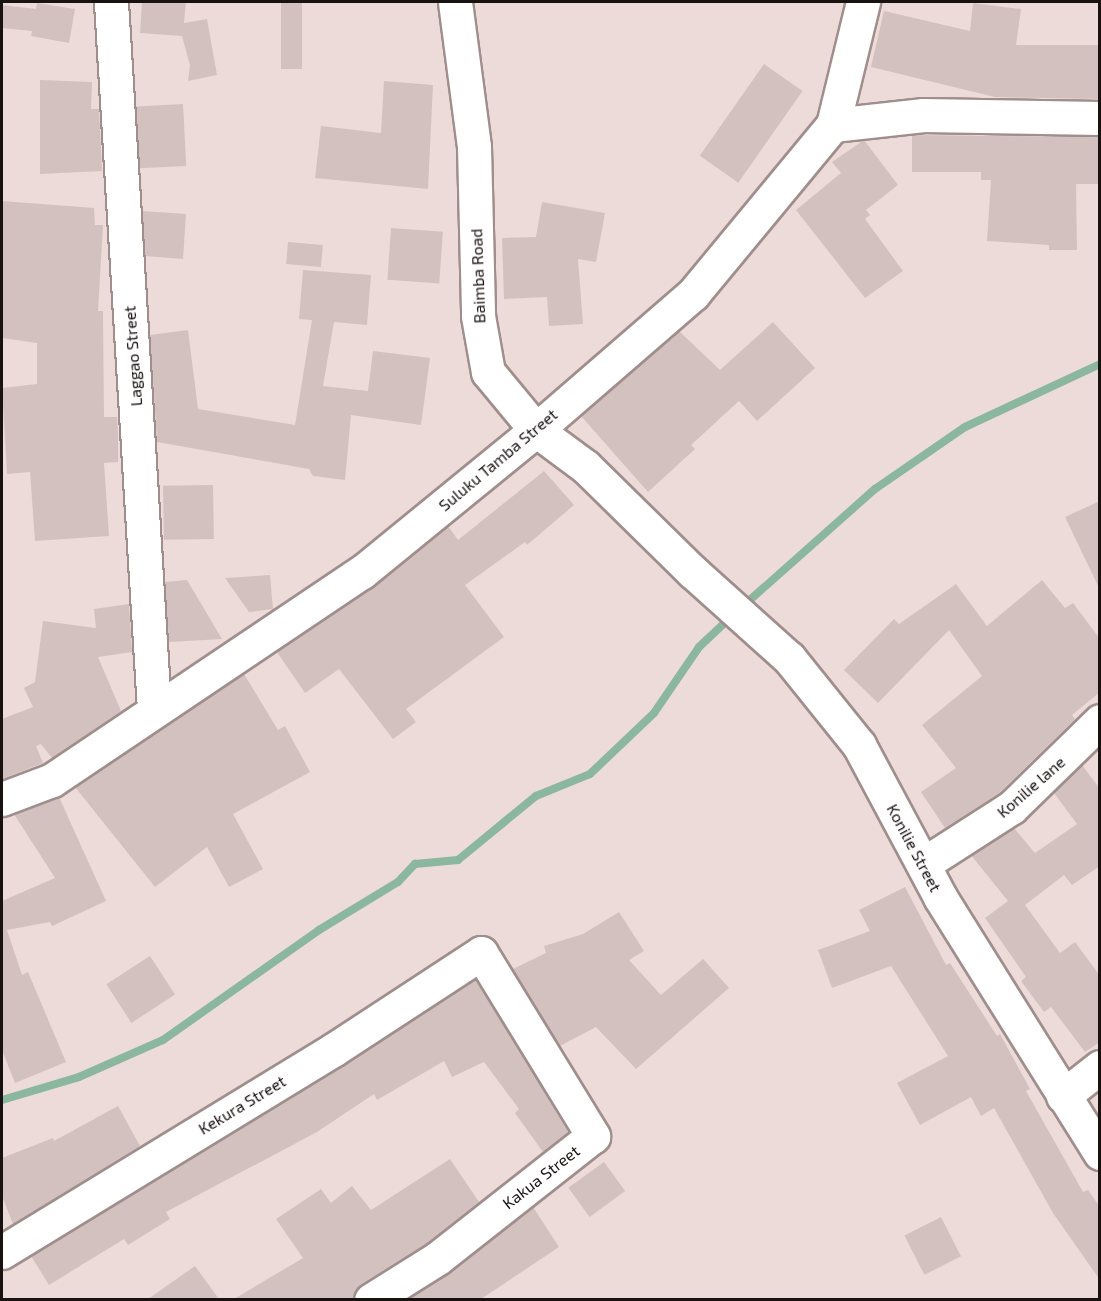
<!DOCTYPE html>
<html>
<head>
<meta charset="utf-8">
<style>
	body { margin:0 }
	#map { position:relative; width:1101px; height:1301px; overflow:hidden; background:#eddbd9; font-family:"Exo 2",sans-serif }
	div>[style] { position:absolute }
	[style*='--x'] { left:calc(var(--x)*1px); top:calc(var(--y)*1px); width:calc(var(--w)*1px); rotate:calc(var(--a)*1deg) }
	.stream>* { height:8px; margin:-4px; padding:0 4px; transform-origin:4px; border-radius:4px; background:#8ab79e }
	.building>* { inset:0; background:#d3c1bf; transform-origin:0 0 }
	.roads { filter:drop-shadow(2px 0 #9f8e8c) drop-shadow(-2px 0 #9f8e8c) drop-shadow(0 2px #9f8e8c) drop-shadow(0 -2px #9f8e8c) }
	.minor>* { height:33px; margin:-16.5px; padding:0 16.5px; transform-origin:16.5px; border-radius:16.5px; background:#fff }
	span { translate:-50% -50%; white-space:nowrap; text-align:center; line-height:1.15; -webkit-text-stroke:4.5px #fff; paint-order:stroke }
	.street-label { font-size:16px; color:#181211 }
	.frame { position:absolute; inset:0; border:3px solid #181211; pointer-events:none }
</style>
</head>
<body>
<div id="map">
	<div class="stream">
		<i style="--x:742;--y:607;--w:178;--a:-41.6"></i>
		<i style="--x:875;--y:489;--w:109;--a:-34.6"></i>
		<i style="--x:965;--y:427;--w:149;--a:-25"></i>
		<i style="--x:2;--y:1100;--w:80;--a:-16.6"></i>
		<i style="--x:79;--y:1077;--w:92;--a:-23.8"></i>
		<i style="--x:163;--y:1040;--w:191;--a:-35.2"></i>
		<i style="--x:319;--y:930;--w:92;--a:-31.3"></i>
		<i style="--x:398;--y:882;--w:25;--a:-47"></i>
		<i style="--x:415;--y:864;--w:43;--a:-5.3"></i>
		<i style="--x:458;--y:860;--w:101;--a:-39.4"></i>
		<i style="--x:536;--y:796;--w:58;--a:-22.2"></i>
		<i style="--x:590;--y:774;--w:88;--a:-43.6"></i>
		<i style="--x:654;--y:713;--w:80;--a:-55.7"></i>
		<i style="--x:699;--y:647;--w:45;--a:-43.2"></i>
	</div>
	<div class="building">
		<i style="clip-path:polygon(142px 2px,186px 2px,184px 23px,207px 19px,217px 75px,188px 81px,190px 65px,182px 36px,140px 33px)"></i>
		<i style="left:281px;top:2px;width:21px;height:67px"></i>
		<i style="clip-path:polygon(37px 3px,75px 9px,69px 43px,31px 36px,32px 31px,2px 28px,2px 5px,36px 9px)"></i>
		<i style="clip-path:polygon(973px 3px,1021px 9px,1016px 45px,1100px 45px,1100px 99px,995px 97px,871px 67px,884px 11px,970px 31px)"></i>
		<i style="left:764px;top:64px;width:47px;height:112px;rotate:35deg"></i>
		<i style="clip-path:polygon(40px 80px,92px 82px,91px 109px,99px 109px,102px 171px,40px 174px)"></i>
		<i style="clip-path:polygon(384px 81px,433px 85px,428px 189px,315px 178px,321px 126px,381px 133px)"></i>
		<i style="left:183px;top:104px;width:62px;height:47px;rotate:87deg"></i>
		<i style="clip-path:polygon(912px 135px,1100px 137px,1100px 184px,1076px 184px,1077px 250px,1049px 250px,1049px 245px,987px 241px,991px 180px,981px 180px,981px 172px,912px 172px)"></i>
		<i style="clip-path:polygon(864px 140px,898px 185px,866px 210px,870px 215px,865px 219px,903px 271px,865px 298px,796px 210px,841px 173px,832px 162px)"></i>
		<i style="clip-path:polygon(2px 201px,94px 208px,95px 225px,103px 225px,98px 311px,103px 311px,104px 417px,117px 417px,118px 435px,118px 462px,104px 463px,109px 536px,35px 541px,30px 472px,7px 474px,2px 388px,37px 384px,37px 343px,2px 338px)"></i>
		<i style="clip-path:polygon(542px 202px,605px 213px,596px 262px,578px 259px,583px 324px,549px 326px,547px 297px,504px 299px,502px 238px,536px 237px)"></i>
		<i style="clip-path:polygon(142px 211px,186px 214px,183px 259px,145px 256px)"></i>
		<i style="left:391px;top:228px;width:52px;height:52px;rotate:4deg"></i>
		<i style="left:288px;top:242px;width:35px;height:22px;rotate:5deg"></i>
		<i style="clip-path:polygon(303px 270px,371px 275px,367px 325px,334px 322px,323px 386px,368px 391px,373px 351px,430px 358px,421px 425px,351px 415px,345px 480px,313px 476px,309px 469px,157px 442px,150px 335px,188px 330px,198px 409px,295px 425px,312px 320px,299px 319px)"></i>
		<i style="clip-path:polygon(773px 322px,815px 368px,757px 421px,739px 401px,691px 445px,695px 449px,648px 492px,581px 416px,679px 331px,720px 370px)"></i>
		<i style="clip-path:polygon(544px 471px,574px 505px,527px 545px,525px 542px,465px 585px,504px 637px,406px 709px,416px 722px,393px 739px,339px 669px,305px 693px,277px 652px,373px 588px,448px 526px,458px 540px)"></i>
		<i style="left:213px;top:485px;width:54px;height:50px;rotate:89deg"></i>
		<i style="clip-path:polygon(1100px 501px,1100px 590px,1065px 517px)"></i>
		<i style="clip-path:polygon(270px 575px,273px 609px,249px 612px,225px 578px)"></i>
		<i style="clip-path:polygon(187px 580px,222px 639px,169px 642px,165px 582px)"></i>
		<i style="clip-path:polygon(1042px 580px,1065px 608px,1073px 603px,1100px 639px,1100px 692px,1072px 715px,1075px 719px,999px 793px,945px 828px,921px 792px,956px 768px,922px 725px,982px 676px,949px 630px,878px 703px,844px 670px,894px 619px,899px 624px,956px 584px,987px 626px)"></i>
		<i style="clip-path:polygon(129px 604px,132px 652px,98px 657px,121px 711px,52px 758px,41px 744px,36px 746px,43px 763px,2px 779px,2px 719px,33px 707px,24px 688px,35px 682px,43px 621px,96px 628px,94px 609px)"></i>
		<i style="clip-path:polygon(244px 674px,278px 730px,285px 726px,310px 772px,233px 814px,263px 869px,229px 887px,207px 847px,155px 887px,75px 787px)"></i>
		<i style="clip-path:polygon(1082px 765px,1100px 789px,1100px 866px,1072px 885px,1064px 875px,1025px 905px,1060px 953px,1075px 942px,1100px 976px,1100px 1042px,1085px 1052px,1051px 1007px,1044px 1012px,1021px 981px,1026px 977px,985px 918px,1008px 901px,971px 855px,1014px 828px,1035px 853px,1077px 824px,1054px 793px)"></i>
		<i style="clip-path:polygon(59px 797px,106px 901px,52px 926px,50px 922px,7px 930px,22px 975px,28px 972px,66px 1062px,15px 1083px,2px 1050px,2px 901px,55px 878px,14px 814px)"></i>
		<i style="clip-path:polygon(905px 887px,946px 965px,950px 963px,997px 1036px,1000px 1034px,1030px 1089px,1026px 1091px,1083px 1192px,1088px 1190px,1100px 1207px,1100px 1280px,1053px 1213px,994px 1108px,981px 1116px,971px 1097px,920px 1125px,897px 1083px,948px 1056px,891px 966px,832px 988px,818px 950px,870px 931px,859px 910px)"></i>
		<i style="clip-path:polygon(619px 912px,644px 951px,629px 960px,661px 995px,703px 959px,729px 988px,636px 1069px,596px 1027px,560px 1046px,513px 969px,546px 953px,544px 946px,583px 934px)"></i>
		<i style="left:150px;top:956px;width:46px;height:52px;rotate:57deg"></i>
		<i style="clip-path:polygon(475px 979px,568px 1132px,543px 1152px,515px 1113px,519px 1109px,484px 1062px,452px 1077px,444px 1061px,377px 1100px,374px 1094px,317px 1132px,166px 1212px,170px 1219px,128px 1245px,124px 1239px,49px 1285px,31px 1256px,343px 1066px)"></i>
		<i style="clip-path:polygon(118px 1106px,140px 1146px,13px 1224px,2px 1196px,2px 1158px,53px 1138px,54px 1141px)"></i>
		<i style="clip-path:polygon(450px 1159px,479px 1202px,427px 1243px,361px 1284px,352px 1299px,234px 1299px,303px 1258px,276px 1219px,321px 1189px,331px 1203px,352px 1186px,371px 1210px)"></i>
		<i style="left:604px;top:1162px;width:36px;height:44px;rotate:54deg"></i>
		<i style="clip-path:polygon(533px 1207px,559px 1247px,481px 1299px,407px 1299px,450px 1273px)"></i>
		<i style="left:941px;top:1217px;width:44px;height:41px;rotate:63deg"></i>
		<i style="clip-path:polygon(195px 1266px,219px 1299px,148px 1299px)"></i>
	</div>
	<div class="roads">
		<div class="minor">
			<i style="--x:111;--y:2;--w:709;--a:86.52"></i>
			<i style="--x:455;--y:2;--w:146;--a:82.5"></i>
			<i style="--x:474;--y:147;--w:169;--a:88.6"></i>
			<i style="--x:478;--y:316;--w:57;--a:79.9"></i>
			<i style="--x:488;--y:372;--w:75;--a:50.4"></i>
			<i style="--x:536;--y:430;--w:62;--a:36.5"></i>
			<i style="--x:586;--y:467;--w:150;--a:44.5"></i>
			<i style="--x:693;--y:572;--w:129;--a:41.9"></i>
			<i style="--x:789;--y:658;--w:112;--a:51.2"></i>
			<i style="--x:859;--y:745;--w:172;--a:61.9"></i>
			<i style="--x:940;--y:897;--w:302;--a:58"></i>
			<i style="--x:833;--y:125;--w:91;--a:-6.3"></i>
			<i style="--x:923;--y:115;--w:177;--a:1"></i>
			<i style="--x:2;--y:799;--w:53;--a:-20.8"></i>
			<i style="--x:52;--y:780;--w:373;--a:-33.9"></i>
			<i style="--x:362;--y:572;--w:225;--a:-39.2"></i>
			<i style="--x:536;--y:430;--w:208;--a:-40.9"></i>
			<i style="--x:693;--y:294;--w:219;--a:-50.4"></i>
			<i style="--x:833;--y:125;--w:127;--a:-76.3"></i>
			<i style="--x:925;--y:863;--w:103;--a:-32.8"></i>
			<i style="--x:1012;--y:807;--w:123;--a:-44.3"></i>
			<i style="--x:1063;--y:1096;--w:47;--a:-38.1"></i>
			<i style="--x:2;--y:1252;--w:388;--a:-31.4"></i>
			<i style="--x:333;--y:1050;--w:177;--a:-33.2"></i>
			<i style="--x:481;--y:953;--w:215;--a:58.5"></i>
			<i style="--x:593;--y:1136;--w:197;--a:141.8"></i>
			<i style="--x:438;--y:1258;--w:79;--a:147.9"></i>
		</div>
	</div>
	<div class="street-label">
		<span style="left:478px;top:276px;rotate:-92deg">Baimba Road</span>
		<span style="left:133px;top:356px;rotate:-94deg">Laggao Street</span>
		<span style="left:498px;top:460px;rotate:-40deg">Suluku Tamba Street</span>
		<span style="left:1031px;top:787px;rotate:-41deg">Konilie lane</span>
		<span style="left:914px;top:848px;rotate:62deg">Konilie Street</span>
		<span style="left:242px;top:1105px;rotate:-31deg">Kekura Street</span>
		<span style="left:541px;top:1177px;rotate:-38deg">Kakua Street</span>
	</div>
	<div class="frame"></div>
</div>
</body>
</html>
